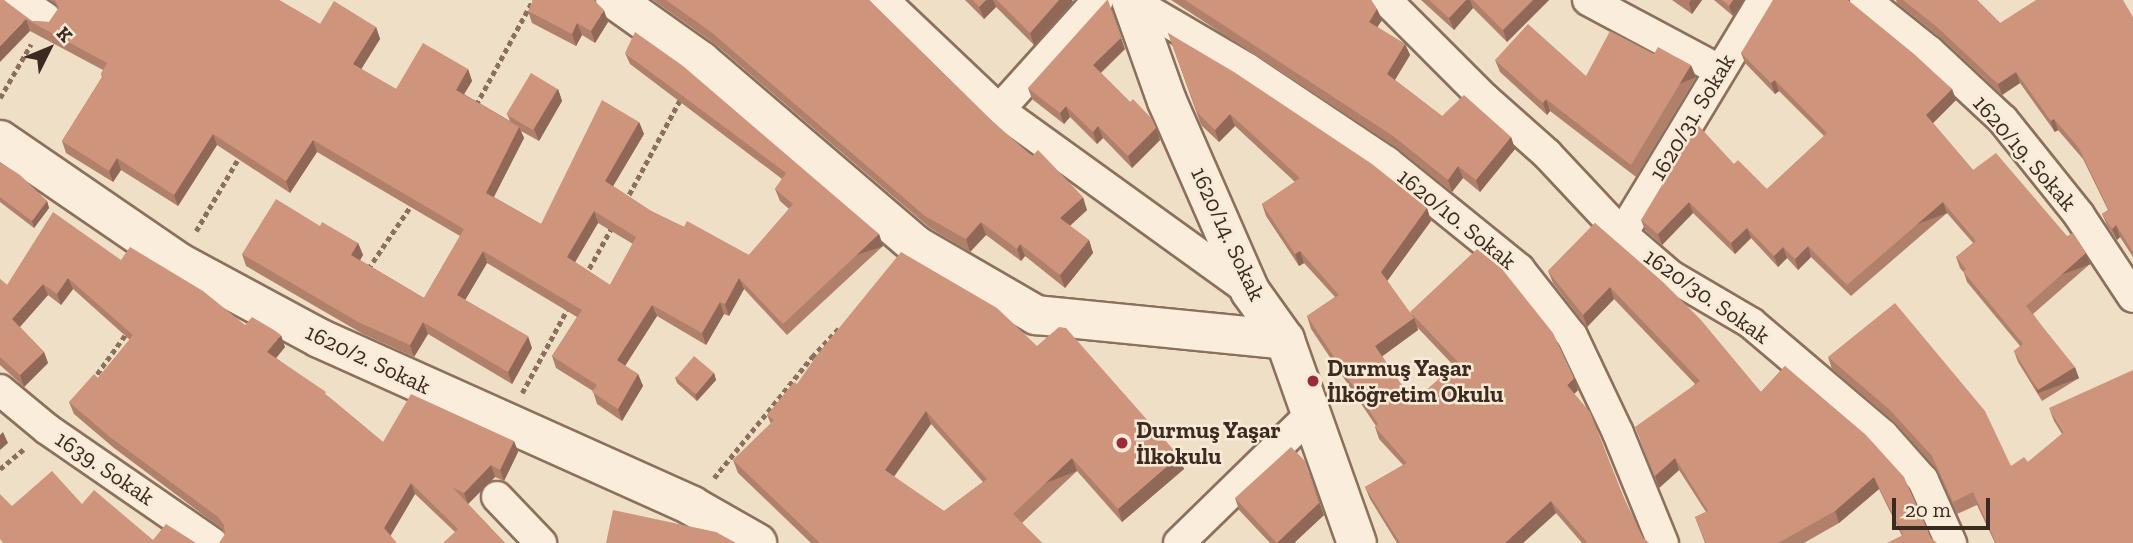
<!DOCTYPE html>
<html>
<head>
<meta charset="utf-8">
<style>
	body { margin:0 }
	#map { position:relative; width:2133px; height:543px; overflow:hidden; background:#f0dfc7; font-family:"Zilla Slab",serif }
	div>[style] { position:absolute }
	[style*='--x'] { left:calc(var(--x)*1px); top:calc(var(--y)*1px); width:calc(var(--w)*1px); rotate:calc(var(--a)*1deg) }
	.path>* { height:4.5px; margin-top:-2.25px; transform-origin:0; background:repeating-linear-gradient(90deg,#8c705c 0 5px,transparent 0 8.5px) }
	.roads { filter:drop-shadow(2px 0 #8c705c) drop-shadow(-2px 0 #8c705c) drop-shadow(0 2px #8c705c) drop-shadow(0 -2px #8c705c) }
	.minor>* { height:30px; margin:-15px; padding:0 15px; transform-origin:15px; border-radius:15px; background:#faeddb }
	.tertiary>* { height:38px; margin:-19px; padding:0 19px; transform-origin:19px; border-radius:19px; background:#faeddb }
	.secondary>* { height:38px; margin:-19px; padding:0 19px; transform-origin:19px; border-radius:19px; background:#faeddb }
	.wall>* { inset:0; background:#b1806b }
	.shaded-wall>* { inset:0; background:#906857; transform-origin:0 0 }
	.building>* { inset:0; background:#ce957c; transform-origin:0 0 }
	.dots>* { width:19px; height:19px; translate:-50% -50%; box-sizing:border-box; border:4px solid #f7ead7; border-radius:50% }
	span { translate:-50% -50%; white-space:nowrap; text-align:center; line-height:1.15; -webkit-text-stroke:5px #f7ead7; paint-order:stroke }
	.street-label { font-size:23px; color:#3c2a20 }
	.poi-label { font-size:23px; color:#3c2a20; font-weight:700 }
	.left { translate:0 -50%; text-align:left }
	.north { position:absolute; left:14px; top:14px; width:70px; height:70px; -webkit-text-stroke:5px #f7ead7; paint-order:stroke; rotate:47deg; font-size:19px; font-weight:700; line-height:28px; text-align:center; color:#3c2a20 }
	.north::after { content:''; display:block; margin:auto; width:24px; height:32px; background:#3c2a20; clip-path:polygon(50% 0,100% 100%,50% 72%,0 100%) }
	.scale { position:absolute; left:1892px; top:498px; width:98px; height:32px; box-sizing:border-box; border:4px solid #3c2a20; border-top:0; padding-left:9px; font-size:21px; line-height:24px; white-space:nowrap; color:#3c2a20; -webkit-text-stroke:5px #f7ead7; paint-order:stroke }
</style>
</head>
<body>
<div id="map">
	<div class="path">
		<i style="--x:0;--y:98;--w:62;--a:-60.1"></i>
		<i style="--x:476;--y:105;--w:119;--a:-61.5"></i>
		<i style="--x:625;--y:202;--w:118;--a:-61.7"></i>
		<i style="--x:196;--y:231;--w:89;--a:-59.7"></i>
		<i style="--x:368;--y:269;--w:78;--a:-55.9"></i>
		<i style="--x:585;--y:276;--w:58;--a:-61.2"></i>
		<i style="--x:92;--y:381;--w:62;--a:-54.2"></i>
		<i style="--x:522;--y:393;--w:97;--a:-61.6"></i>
		<i style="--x:0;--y:469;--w:33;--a:-40"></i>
		<i style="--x:714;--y:478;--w:156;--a:-51"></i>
		<i style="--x:812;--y:357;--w:42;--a:-46.9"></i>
	</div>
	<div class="roads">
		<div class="minor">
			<i style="--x:19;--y:0;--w:32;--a:34"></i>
			<i style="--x:883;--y:0;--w:160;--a:43.5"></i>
			<i style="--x:999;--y:110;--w:309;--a:35.8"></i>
			<i style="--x:1386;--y:0;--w:139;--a:45"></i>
			<i style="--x:1484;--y:98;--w:84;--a:41.6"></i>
			<i style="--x:1547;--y:154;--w:110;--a:46.8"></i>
			<i style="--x:1622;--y:234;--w:65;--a:40.6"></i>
			<i style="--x:1671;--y:276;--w:93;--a:30.4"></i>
			<i style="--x:1751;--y:323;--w:173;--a:40.3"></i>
			<i style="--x:1883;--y:435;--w:60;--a:48.4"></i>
			<i style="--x:1923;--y:480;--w:69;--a:66"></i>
			<i style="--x:1588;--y:0;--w:149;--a:28.1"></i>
			<i style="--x:1865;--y:0;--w:82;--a:38.6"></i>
			<i style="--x:1929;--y:51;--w:101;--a:43"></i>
			<i style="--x:2003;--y:120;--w:122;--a:51.3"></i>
			<i style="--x:2079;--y:215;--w:98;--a:56.6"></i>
			<i style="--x:1132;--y:1;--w:134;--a:30.4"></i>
			<i style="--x:1248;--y:69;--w:167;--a:33.8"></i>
			<i style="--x:1387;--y:162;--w:170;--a:39"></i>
			<i style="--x:1519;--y:269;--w:85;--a:51.7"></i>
			<i style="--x:1572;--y:336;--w:107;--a:64.6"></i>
			<i style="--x:1618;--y:433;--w:119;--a:67.8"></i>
			<i style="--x:999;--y:110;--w:148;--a:-48"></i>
			<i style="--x:1622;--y:234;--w:273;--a:-58.9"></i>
			<i style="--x:0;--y:390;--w:61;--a:39.7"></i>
			<i style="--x:47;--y:429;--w:201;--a:34.6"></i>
			<i style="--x:497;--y:497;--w:64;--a:46.3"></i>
			<i style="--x:1179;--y:543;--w:185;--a:-44.3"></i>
		</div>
		<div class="tertiary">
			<i style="--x:615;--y:0;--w:105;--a:35.3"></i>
			<i style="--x:701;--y:61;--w:284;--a:40.6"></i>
			<i style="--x:917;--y:246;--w:138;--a:30.1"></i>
			<i style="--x:1036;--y:315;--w:250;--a:5.7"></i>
		</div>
		<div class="secondary">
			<i style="--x:1131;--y:0;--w:107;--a:70.4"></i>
			<i style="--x:1167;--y:101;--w:207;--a:66.4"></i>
			<i style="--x:1250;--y:291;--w:60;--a:54.5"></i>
			<i style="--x:1285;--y:340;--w:215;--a:70.5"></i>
			<i style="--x:0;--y:140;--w:216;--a:34.4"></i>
			<i style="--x:178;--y:262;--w:160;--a:28.3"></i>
			<i style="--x:319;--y:338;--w:409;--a:24.2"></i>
			<i style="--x:692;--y:506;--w:75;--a:29.6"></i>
		</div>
	</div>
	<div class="wall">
		<i style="clip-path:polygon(evenodd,0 0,32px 21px,49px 22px,58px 9px,56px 4px,50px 0,279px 0,320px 24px,376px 27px,380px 39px,361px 69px,396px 89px,468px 69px,472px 81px,464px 94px,510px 121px,507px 114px,558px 89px,562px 101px,539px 141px,521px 131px,524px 138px,494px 197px,541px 224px,639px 122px,644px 134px,613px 186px,651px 211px,684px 227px,749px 255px,789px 209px,780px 201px,775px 189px,782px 179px,630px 64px,625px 53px,879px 234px,883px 246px,787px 335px,744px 289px,729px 316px,724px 314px,706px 345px,657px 316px,625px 366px,638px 374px,643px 386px,622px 421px,597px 404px,593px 391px,556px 368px,552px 356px,577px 317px,487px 263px,465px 300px,532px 348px,512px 384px,428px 334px,414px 357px,363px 334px,246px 266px,242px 254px,320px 226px,358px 243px,363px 255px,360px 260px,424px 298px,460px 236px,317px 152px,290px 193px,217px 145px,178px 206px,121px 170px,113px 182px,66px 153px,62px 141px,102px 77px,101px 74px,103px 70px,30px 31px,0 0,598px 223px,633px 244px,610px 285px,575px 262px,598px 223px)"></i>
		<i style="clip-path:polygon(653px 0,869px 0,991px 120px,1087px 210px,1070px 226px,1089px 240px,1093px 253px,1065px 288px,1025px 256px,1021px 261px,986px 235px,970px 252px,930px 228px,715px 44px)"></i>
		<i style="clip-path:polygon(965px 0,1072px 0,1073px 2px,1034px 45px,996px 7px,984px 19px)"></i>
		<i style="clip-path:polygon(1171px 0,1371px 0,1377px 9px,1382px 20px,1377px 27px,1405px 44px,1410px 55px,1395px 80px,1442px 116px,1511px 137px,1515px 149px,1480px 192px,1463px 178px,1452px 192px,1397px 148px)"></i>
		<i style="clip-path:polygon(1421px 0,1549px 0,1507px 42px,1473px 8px,1454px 30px)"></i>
		<i style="clip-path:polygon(1672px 0,1702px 0,1692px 14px)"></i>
		<i style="clip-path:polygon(1714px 0,1744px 0,1733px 16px)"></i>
		<i style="clip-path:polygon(1896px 0,1977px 0,2000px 23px,2133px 17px,2133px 257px,2120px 237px,2117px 240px,2107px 225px,2102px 214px,2108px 210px,2083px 159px,2058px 130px,2055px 132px,2020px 83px,2002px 95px,1941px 38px,1897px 3px)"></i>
		<i style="clip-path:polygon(1850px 3px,1952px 89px,1956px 100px,1933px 123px,1973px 170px,2090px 264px,2033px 314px,2079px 378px,2042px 401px,2018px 362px,2014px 351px,2020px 346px,1967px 282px,1964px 273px,1960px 268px,1956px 257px,1973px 243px,1947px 213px,1851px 296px,1811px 257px,1798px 270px,1787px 258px,1778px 267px,1751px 238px,1735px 254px,1693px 213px,1662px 245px,1645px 230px,1641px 220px,1734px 164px,1767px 189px,1824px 136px,1779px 91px,1775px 94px,1745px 63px,1741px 53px)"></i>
		<i style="clip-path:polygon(528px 11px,608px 22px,595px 43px,582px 35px,576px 46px,532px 23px)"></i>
		<i style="clip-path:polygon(evenodd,1168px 33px,1427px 208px,1431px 221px,1387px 281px,1410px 313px,1578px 390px,1574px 394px,1643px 538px,1649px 543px,1582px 543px,1556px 513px,1523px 543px,1397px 543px,1370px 499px,1365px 487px,1403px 465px,1379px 439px,1375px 427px,1376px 426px,1311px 329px,1307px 316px,1335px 297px,1304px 263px,1299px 266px,1266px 216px,1262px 204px,1295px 182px,1235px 126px,1219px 142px,1201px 125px,1168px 33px,1417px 327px,1454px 366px,1413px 402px,1382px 356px,1418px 330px,1417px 327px)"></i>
		<i style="clip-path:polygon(1125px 49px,1101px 73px,1156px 128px,1160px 140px,1132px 168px,1103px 138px,1097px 144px,1070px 117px,1064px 124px,1032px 99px,1028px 88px)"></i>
		<i style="clip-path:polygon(1654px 54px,1696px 77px,1636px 177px,1550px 111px,1547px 115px,1500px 72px,1495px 60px,1586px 76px)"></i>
		<i style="clip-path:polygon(0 162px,47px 201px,49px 208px,34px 228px,0 202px)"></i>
		<i style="clip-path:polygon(1595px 223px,1761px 392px,1785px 366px,1931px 538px,1902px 536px,1879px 489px,1839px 523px,1804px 543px,1705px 543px,1695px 517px,1706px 512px,1679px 470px,1659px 488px,1640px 439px,1695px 384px,1614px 299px,1587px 327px,1553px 283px,1548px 271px)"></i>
		<i style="clip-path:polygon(121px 260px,285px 347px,276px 358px,329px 397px,383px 442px,514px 441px,518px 452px,504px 481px,495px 477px,468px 504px,505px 543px,455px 532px,415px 494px,390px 536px,225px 534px,222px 529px,114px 448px,74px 414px,69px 402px,98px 378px,130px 340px,73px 289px,61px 305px,48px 295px,20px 327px,44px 352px,48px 363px,24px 387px,0 365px,0 279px,7px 285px)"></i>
		<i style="clip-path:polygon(evenodd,1037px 346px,1184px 469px,1122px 522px,1077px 471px,1022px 523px,1042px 543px,811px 543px,738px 473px,733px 460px,771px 424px,767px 415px,797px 384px,1037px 346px,931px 424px,983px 482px,944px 511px,894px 477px,931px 424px)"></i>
		<i style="clip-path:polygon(1828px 357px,2011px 466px,2028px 462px,2062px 434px,2054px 421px,2049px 408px,2133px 543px,1995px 543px,1977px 505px,1957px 514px,1936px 468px,1894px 422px,1832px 369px)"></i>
		<i style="clip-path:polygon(714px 373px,716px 380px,697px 401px,677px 383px,675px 377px)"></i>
		<i style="clip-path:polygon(1235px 498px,1324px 515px,1295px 542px,1296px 543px,1270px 543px,1239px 510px)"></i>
	</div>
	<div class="shaded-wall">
		<i style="clip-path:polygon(986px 0,993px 0,996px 7px,984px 19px,979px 7px)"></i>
		<i style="clip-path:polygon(1059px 0,1072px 0,1073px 2px,1034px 45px,1030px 33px)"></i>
		<i style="clip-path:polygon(1466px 0,1470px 0,1473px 8px,1454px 30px,1449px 18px)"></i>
		<i style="clip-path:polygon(1533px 0,1549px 0,1507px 42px,1503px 30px)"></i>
		<i style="clip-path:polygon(1691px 0,1702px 0,1692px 14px,1689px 3px)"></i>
		<i style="clip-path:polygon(1733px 0,1744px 0,1733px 16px,1729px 6px)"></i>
		<i style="clip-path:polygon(1377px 9px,1382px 20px,1373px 34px,1369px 22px)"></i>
		<i style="clip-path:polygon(604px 10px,608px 22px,595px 43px,591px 31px)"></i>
		<i style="clip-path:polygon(1112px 11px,1125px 49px,1097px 76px,1093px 65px)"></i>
		<i style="clip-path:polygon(26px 19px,30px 31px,0 62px,0 46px)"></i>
		<i style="clip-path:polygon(577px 23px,582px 35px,576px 46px,572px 34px)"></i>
		<i style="clip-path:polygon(376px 27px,380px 39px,357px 76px,353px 64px)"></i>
		<i style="clip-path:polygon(1405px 44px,1410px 55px,1391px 86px,1387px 74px)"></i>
		<i style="left:1691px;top:65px;width:13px;height:117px;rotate:67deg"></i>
		<i style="clip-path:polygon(468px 69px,472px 81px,460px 101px,456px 90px)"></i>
		<i style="clip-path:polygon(2016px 72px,2020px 83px,2002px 95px,1998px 84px)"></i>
		<i style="clip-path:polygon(1775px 80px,1779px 91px,1775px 94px,1771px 83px)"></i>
		<i style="clip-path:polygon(558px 89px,562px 101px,539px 141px,534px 129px)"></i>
		<i style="clip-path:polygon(1952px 89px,1956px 100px,1930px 126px,1926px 115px)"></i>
		<i style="clip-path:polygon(1546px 99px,1550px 111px,1547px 115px,1543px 103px)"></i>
		<i style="clip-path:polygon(1066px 106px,1070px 117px,1064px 124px,1060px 113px)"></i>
		<i style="clip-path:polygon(1230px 114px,1235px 126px,1219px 142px,1215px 130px)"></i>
		<i style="left:2054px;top:119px;width:12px;height:4px;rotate:70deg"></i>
		<i style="clip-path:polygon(639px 122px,644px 134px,609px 193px,605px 181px)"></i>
		<i style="clip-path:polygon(1098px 126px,1103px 138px,1097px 144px,1093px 132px)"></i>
		<i style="clip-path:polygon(519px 127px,524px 138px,490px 204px,486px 193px)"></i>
		<i style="clip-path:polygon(1156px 128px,1160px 140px,1132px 168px,1128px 156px)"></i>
		<i style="clip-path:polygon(213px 134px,217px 145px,178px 206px,174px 195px)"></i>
		<i style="clip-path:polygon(1511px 137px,1515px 149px,1480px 192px,1476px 180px)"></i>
		<i style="clip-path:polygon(313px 140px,317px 152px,290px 193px,286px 181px)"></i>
		<i style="clip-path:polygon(117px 158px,121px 170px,113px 182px,109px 171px)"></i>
		<i style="clip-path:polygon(1458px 166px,1463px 178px,1452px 192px,1448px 180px)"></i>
		<i style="clip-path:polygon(1083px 197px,1087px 210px,1065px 230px,1060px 218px)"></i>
		<i style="clip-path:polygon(47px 201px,49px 208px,34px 228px,32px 221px)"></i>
		<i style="clip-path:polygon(1689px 202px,1693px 213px,1662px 245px,1658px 234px)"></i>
		<i style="left:1943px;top:202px;width:12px;height:127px;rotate:70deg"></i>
		<i style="clip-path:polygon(1427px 208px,1431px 221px,1385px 284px,1381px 272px)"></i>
		<i style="clip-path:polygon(594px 211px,598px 223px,571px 269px,567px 257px)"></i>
		<i style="clip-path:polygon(981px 222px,986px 235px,970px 252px,966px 239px)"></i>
		<i style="clip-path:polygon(2116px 225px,2120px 237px,2117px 240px,2112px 229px)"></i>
		<i style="clip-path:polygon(1747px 228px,1751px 238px,1735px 254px,1731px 243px)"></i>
		<i style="left:879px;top:234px;width:13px;height:132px;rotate:72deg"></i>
		<i style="clip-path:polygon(1089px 240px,1093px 253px,1065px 288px,1060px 275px)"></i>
		<i style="clip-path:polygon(358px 243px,363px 255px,356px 267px,351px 255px)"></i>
		<i style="clip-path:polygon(1020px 244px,1025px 256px,1021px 261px,1017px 249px)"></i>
		<i style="clip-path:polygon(1808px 246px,1811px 257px,1798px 270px,1795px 259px)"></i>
		<i style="clip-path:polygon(1783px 247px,1787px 258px,1778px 267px,1774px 256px)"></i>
		<i style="clip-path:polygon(483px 251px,487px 263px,461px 307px,457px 295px)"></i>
		<i style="clip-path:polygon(1300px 251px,1304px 263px,1299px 266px,1295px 254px)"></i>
		<i style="left:2086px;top:253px;width:12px;height:80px;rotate:70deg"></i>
		<i style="clip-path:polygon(68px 278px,73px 289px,61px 305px,57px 294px)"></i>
		<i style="clip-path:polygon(739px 278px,744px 289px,729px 316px,725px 304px)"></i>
		<i style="clip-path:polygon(43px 284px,48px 295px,17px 330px,12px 319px)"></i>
		<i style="clip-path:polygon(1610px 287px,1614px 299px,1587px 327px,1583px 315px)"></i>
		<i style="clip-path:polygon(720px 302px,724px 314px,706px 345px,702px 333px)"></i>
		<i style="clip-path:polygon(652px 305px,657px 316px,621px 372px,617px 360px)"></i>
		<i style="clip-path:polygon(1414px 318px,1418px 330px,1380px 358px,1375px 346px)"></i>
		<i style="clip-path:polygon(423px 322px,428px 334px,414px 357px,410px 345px)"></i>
		<i style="clip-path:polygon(281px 335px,285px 347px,272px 363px,267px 352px)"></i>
		<i style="clip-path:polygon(528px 336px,532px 348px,512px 384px,508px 372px)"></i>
		<i style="clip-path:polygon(44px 352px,48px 363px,24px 387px,20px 375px)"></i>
		<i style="left:2075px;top:367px;width:12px;height:44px;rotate:70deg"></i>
		<i style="clip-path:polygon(714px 373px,716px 380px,697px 401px,695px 395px)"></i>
		<i style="clip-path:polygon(638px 374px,643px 386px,622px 421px,618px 409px)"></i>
		<i style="clip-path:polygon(1574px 378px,1578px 390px,1571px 397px,1567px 385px)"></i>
		<i style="clip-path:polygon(926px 411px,931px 424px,889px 483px,885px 470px)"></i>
		<i style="clip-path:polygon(3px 432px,8px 443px,0 450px,0 435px)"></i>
		<i style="clip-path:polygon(514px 441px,518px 452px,504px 481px,500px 470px)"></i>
		<i style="clip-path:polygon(1179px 456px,1184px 469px,1122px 522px,1118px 509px)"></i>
		<i style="left:1072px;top:458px;width:14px;height:81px;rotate:69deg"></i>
		<i style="clip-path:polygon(1675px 458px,1679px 470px,1659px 488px,1655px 476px)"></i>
		<i style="clip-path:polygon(491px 465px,495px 477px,468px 504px,464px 493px)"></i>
		<i style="clip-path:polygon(1309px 473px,1324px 515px,1294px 543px,1277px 543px)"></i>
		<i style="clip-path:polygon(1874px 477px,1879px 489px,1839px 523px,1835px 511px)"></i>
		<i style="clip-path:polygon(411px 483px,415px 494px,388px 540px,384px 528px)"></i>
		<i style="clip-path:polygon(1551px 501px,1556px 513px,1523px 543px,1505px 543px)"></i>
	</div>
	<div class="building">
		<i style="clip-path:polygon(evenodd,0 0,4px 0,32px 21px,49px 22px,59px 8px,55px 0,279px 0,320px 24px,334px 1px,376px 27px,353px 64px,396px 89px,423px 43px,468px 69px,456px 90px,519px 127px,486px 193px,541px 224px,602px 100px,639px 122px,605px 181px,651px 211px,684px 227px,687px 221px,749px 255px,793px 204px,775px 189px,786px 173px,625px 53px,635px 32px,683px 66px,879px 234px,783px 324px,739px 278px,725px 304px,720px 302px,702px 333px,652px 305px,617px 360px,638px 374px,618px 409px,592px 392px,597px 385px,552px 356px,582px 310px,483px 251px,457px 295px,528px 336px,508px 372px,423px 322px,410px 345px,358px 322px,242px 254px,276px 199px,320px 226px,322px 222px,358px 243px,351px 255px,424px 298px,464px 229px,313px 140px,286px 181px,213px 134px,174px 195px,117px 158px,109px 171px,62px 141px,103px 76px,101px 74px,107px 63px,26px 19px,0 46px,0 0,594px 211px,636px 237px,610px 285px,567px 257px,594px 211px)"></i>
		<i style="clip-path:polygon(533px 0,594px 0,604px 10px,591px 31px,577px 23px,572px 34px,528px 11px)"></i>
		<i style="clip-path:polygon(666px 0,869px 0,991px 120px,1032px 156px,1038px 150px,1041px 153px,1083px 197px,1060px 218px,1089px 240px,1060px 275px,1020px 244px,1017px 249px,981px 222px,966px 239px,925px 216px,711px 32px)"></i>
		<i style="clip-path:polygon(973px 0,986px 0,979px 7px)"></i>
		<i style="clip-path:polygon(997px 0,1059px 0,1030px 33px)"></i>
		<i style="clip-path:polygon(1107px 0,1108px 0,1121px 38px,1093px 65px,1130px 102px,1133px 99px,1152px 119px,1156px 128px,1128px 156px,1098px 126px,1093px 132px,1066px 106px,1060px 113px,1028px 88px)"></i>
		<i style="clip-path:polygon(1185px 0,1371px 0,1377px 9px,1369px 22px,1405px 44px,1387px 74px,1442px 116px,1464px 95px,1511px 137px,1476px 180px,1458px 166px,1448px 180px,1393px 136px)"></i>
		<i style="clip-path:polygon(1429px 0,1466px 0,1449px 18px)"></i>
		<i style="clip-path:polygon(1473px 0,1533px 0,1503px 30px)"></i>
		<i style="clip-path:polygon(1722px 0,1733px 0,1729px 6px)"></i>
		<i style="clip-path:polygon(1773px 0,1848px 0,1914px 54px,1952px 89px,1926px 115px,1973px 170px,1996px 153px,2067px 236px,2073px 233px,2086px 253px,2026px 306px,2075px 367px,2038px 390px,2014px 351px,2023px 344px,1963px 271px,1966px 269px,1956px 257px,1976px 241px,1943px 202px,1847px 285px,1808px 246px,1795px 259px,1783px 247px,1774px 256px,1747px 228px,1731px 243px,1689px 202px,1658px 234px,1641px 220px,1698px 125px,1734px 164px,1738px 160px,1767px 189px,1827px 133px,1775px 80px,1771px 83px,1741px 53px)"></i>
		<i style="clip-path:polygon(1903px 0,1977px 0,2000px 23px,2036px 0,2123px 0,2133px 17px,2133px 252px,2116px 225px,2112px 229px,2102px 214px,2109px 210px,2079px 148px,2054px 119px,2051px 121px,2016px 72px,1998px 84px,1937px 27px)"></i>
		<i style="clip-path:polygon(1528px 24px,1586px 76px,1610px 31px,1654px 54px,1658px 47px,1691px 65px,1631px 165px,1546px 99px,1543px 103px,1495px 60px)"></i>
		<i style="clip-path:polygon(1168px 33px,1234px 72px,1372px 164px,1427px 208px,1381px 272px,1414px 318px,1375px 346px,1413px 402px,1458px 362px,1410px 312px,1477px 249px,1502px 269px,1553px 333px,1574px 378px,1567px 385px,1590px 412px,1626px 503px,1643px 538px,1649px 543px,1585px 543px,1587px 542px,1551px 501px,1505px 543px,1400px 543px,1365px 487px,1407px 463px,1375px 427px,1378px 424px,1307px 316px,1339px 295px,1300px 251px,1295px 254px,1262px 204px,1300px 178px,1230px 114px,1215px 130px,1197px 112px)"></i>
		<i style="left:531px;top:73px;width:31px;height:48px;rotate:31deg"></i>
		<i style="clip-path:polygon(0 162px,20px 175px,47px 201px,32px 221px,0 197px)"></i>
		<i style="clip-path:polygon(53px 212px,121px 260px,130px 247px,203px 291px,245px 325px,252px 317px,274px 330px,281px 335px,267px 352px,326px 392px,325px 394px,383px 442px,411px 394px,514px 441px,500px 470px,491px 465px,464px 493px,452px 487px,505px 543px,443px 543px,458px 529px,411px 483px,384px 528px,397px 543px,219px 543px,225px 534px,224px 525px,218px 517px,110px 437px,69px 402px,94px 374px,98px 378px,133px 335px,68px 278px,57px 294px,43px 284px,12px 319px,44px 352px,20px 375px,0 357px,0 279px,7px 285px)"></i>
		<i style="clip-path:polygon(1595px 223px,1663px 282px,1701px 320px,1761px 392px,1785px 366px,1866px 435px,1904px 477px,1931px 538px,1937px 543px,1887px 543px,1903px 535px,1874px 477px,1835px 511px,1778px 543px,1706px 543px,1695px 517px,1708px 511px,1675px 458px,1655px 476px,1635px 427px,1700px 381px,1610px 287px,1583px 315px,1548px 271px)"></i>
		<i style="clip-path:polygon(evenodd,901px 252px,997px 308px,1037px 346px,1059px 327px,1066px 328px,1179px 456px,1118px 509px,1072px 458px,1013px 514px,1042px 543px,820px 543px,733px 460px,774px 420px,767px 415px,794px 382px,797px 384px,817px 355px,901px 252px,926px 411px,987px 479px,944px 511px,885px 470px,926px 411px)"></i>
		<i style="clip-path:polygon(1895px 303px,1985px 411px,2011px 466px,2024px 457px,2028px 462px,2064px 432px,2049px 408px,2133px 370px,2133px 543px,1996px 543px,1973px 492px,1953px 502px,1932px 456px,1890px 410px,1828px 357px)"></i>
		<i style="left:694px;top:356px;width:26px;height:28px;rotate:40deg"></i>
		<i style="clip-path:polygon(1291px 447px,1305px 461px,1319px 503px,1277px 543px,1235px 498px)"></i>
		<i style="clip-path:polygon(52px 471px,82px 504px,94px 490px,153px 540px,166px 524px,196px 543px,3px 543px,0 539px,0 494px,12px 506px)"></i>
		<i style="clip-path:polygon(613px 510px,716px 532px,736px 543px,606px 543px)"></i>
	</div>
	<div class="dots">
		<i style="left:1313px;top:381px;background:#9d2a38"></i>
		<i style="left:1122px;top:443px;background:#9d2a38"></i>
	</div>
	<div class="street-label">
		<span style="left:1692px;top:117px;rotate:-59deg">1620/31. Sokak</span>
		<span style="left:2025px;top:153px;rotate:49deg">1620/19. Sokak</span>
		<span style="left:1457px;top:219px;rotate:39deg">1620/10. Sokak</span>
		<span style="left:1228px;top:234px;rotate:65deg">1620/14. Sokak</span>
		<span style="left:1707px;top:296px;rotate:35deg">1620/30. Sokak</span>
		<span style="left:368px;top:359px;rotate:25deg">1620/2. Sokak</span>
		<span style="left:105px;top:468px;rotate:34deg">1639. Sokak</span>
	</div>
	<div class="poi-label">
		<span class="left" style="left:1327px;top:381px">Durmuş Yaşar<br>İlköğretim Okulu</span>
		<span class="left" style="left:1136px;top:443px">Durmuş Yaşar<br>İlkokulu</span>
	</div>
	<div class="north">K</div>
	<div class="scale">20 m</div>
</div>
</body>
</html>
